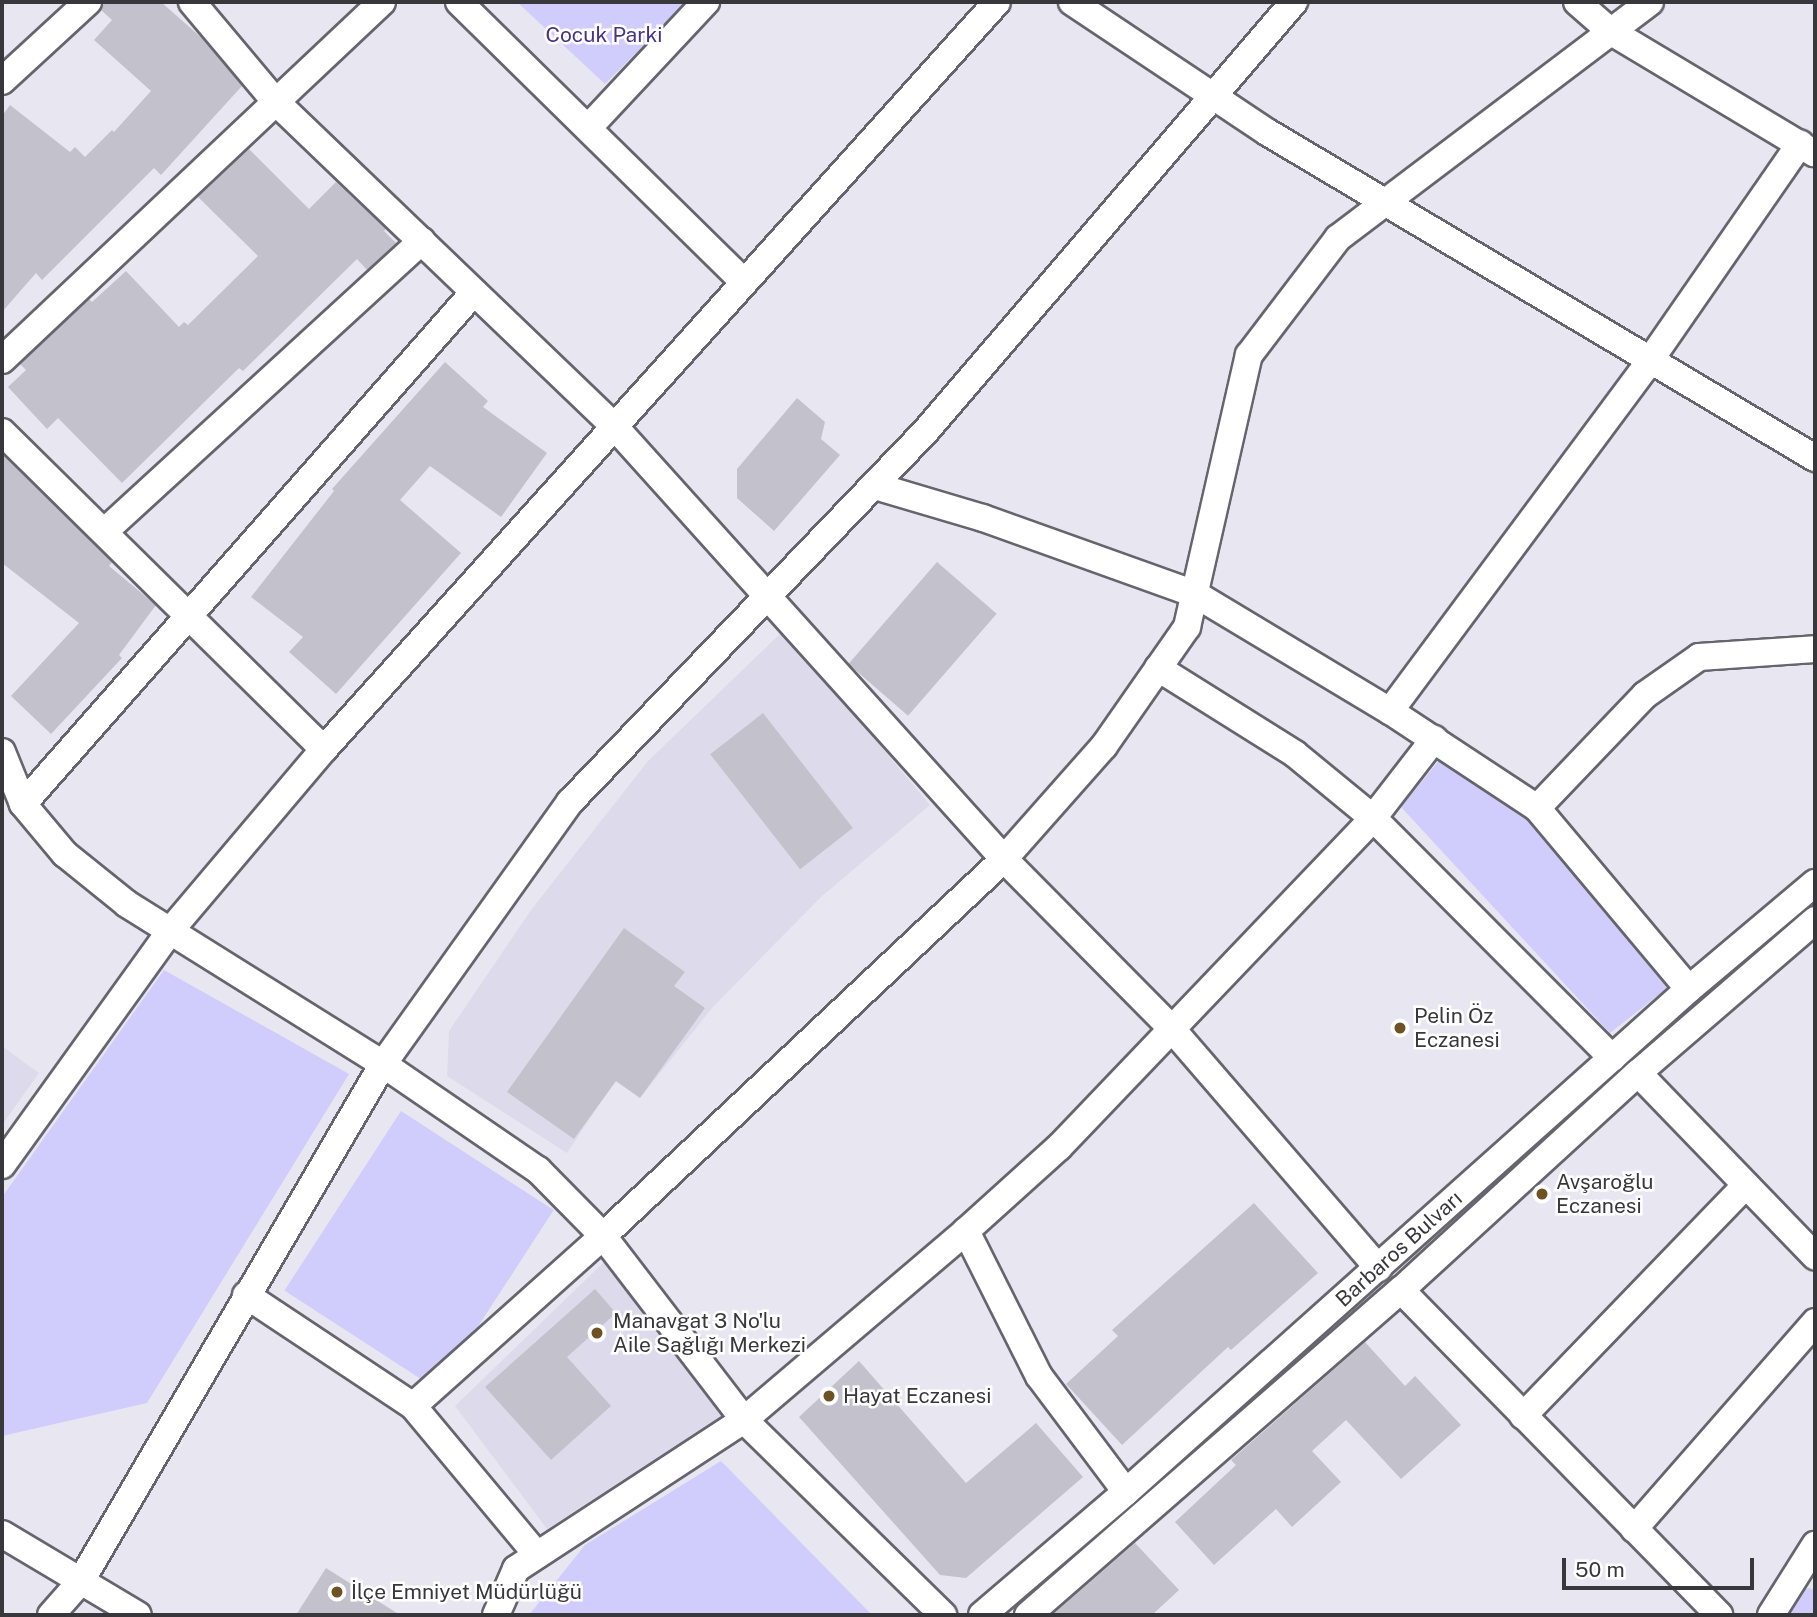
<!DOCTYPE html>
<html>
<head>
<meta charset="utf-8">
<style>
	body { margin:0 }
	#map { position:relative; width:1817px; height:1617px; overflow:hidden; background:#e8e7f1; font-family:"Public Sans",sans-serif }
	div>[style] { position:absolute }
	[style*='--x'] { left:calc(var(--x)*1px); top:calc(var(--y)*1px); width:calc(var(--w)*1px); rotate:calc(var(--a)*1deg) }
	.built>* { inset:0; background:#dddbeb }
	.green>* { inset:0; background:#d0ccfb; transform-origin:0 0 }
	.building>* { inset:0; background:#c3c2cc; transform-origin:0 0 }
	.roads { filter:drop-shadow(2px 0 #66656e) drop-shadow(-2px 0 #66656e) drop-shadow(0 2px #66656e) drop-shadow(0 -2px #66656e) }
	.minor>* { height:26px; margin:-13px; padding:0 13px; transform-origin:13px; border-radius:13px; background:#fff }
	.dots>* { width:19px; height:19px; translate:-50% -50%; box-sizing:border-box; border:4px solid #fff; border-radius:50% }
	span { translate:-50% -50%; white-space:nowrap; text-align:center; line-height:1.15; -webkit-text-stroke:5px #fff; paint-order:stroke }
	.park-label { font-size:21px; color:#473289 }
	.poi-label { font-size:21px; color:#38373b }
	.left { translate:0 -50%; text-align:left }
	.street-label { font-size:21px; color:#38373b }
	.frame { position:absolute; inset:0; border:4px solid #38373b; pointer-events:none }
	.scale { position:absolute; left:1562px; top:1558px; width:192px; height:32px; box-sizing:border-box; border:4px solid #38373b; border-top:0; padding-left:9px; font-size:21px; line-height:24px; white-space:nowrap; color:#38373b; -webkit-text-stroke:5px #fff; paint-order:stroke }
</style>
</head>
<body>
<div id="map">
	<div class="built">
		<i style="clip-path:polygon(784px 630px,930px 805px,821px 897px,713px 1007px,640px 1098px,615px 1081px,567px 1153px,447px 1076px,449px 1031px,531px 910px,648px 761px)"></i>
		<i style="clip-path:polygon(2px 1046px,39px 1073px,2px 1125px)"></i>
		<i style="clip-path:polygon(606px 1260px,726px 1413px,547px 1529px,455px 1406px)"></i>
	</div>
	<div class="green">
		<i style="clip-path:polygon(517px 2px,687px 2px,605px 84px)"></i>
		<i style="clip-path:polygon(1441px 758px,1537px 808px,1680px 978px,1610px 1033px,1401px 807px)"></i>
		<i style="clip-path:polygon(164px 970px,349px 1074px,147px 1403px,2px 1436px,2px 1197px)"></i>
		<i style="left:401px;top:1111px;width:182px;height:214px;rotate:33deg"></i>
		<i style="clip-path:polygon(721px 1461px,872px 1615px,529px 1615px,585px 1545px)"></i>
		<i style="clip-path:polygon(1810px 1588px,1815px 1591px,1815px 1615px,1785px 1615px,1798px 1591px)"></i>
	</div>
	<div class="building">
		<i style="clip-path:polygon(103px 2px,161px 2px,203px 39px,242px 86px,161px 175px,154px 168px,42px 280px,36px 273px,2px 312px,2px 116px,10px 105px,70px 152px,75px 147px,85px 157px,112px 130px,114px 132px,151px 91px,94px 40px,112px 20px,101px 10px)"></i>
		<i style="clip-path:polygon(249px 149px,309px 209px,336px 182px,386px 229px,384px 231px,396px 243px,367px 270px,357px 259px,243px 371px,239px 368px,122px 483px,58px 418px,47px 429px,8px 387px,26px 370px,20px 364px,89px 299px,92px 302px,126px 271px,179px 327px,184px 322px,188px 325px,258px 256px,198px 197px)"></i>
		<i style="clip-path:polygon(445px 362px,488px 401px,483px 407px,547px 453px,501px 517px,430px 466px,400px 500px,461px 553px,336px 694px,289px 652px,303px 637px,251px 597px,334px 491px,332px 489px)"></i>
		<i style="clip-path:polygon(797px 398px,825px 422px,821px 439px,840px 455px,774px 531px,737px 498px,737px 469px)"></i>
		<i style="clip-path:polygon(2px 454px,112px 562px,109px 566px,156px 605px,119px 655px,122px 658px,51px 734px,11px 696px,79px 623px,2px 563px)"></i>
		<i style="left:937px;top:562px;width:79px;height:135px;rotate:41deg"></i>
		<i style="left:763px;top:713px;width:146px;height:67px;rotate:52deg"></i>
		<i style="clip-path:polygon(624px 928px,685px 972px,674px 986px,705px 1008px,640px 1098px,616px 1081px,574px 1139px,507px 1092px)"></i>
		<i style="clip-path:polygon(1254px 1203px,1318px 1273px,1231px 1350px,1228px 1347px,1122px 1445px,1066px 1384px,1118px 1336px,1112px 1330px)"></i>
		<i style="clip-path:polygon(595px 1289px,616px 1313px,567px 1357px,611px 1406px,551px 1460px,485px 1387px)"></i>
		<i style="clip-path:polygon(1365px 1342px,1405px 1386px,1415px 1376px,1461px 1425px,1401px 1479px,1346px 1420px,1312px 1451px,1341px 1482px,1292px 1527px,1276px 1509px,1214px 1565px,1175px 1522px,1236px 1465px,1231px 1460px)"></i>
		<i style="clip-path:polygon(859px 1361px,966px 1483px,1036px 1423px,1083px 1477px,966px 1578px,940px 1575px,799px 1417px)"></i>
		<i style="clip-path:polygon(1135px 1543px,1179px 1590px,1152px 1615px,1052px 1615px)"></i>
		<i style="clip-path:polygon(326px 1568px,400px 1615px,296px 1615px)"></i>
	</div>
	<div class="roads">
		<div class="minor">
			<i style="--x:192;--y:2;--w:131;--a:50"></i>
			<i style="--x:276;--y:102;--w:468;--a:43.8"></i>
			<i style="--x:614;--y:426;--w:583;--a:47.99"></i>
			<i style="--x:1004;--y:859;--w:239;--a:45.3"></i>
			<i style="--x:1172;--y:1029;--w:316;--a:49.2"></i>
			<i style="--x:459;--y:2;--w:400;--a:44.5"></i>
			<i style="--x:1072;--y:2;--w:234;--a:33.7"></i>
			<i style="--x:1267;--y:132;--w:638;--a:30.75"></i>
			<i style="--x:1577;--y:2;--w:44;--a:41.3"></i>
			<i style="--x:1610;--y:31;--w:238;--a:30.9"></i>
			<i style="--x:2;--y:81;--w:117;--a:-42.6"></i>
			<i style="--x:588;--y:128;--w:173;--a:-46.9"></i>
			<i style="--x:2;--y:360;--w:522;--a:-43.29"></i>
			<i style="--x:2;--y:432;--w:452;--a:44.6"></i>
			<i style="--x:875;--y:486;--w:113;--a:16.5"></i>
			<i style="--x:983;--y:518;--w:225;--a:19.7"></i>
			<i style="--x:1195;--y:594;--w:227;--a:31"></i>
			<i style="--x:1390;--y:711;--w:176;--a:33.4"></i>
			<i style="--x:1537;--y:808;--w:156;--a:-46.3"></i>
			<i style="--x:1645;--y:695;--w:66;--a:-35.1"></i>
			<i style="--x:1699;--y:657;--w:116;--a:-3.9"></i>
			<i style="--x:104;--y:532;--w:431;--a:-42.5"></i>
			<i style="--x:1158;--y:668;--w:162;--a:32.1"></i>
			<i style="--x:1295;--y:754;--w:101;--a:39.4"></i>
			<i style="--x:1373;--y:818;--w:339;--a:45.1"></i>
			<i style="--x:1390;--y:711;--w:438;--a:-53.4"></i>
			<i style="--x:1651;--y:359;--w:262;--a:-55.3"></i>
			<i style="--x:2;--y:752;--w:56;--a:68"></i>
			<i style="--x:23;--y:804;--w:65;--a:50"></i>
			<i style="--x:65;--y:854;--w:80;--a:38.9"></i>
			<i style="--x:127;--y:904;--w:302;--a:32"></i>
			<i style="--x:383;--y:1064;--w:188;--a:34.4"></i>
			<i style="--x:538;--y:1170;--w:93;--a:45.4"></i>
			<i style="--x:603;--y:1236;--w:232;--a:52.5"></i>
			<i style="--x:744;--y:1420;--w:279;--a:44.4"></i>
			<i style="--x:23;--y:804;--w:682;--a:-48.62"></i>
			<i style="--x:1537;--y:808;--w:236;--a:50"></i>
			<i style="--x:1638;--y:1073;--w:255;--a:46"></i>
			<i style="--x:2;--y:1165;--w:288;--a:-54.3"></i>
			<i style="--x:170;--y:931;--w:238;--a:-49.8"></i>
			<i style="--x:324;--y:749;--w:1005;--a:-47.98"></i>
			<i style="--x:966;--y:1231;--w:162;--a:63.3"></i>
			<i style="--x:1039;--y:1376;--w:145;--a:53.1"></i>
			<i style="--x:1401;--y:1290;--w:455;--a:45.6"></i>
			<i style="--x:246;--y:1295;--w:201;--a:33.6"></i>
			<i style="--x:413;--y:1406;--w:194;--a:50.2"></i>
			<i style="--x:413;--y:1406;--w:255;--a:-41.8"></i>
			<i style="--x:603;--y:1236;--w:550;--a:-43.23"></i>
			<i style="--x:1004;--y:859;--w:151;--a:-48.5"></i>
			<i style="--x:1104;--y:746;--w:145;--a:-55.1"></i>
			<i style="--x:1187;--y:627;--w:279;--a:-77.2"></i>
			<i style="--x:1249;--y:355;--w:147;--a:-52.7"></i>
			<i style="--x:1338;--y:238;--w:391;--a:-37.1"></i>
			<i style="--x:1523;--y:1416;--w:321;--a:-46"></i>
			<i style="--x:1634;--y:1529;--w:275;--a:-48.8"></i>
			<i style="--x:2;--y:1534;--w:158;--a:30.8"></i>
			<i style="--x:51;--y:1615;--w:45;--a:-48.6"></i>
			<i style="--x:81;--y:1581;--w:599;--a:-59.71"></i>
			<i style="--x:383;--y:1064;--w:322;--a:-54.5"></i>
			<i style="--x:570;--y:802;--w:513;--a:-46.19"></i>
			<i style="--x:925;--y:432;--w:567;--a:-49.37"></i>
			<i style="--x:496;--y:1615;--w:50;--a:-66.5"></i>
			<i style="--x:516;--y:1569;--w:272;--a:-33.2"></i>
			<i style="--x:744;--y:1420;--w:292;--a:-40.4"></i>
			<i style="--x:966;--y:1231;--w:125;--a:-42.1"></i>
			<i style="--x:1059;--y:1147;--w:455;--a:-46.3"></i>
			<i style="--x:1373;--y:818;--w:100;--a:-52.3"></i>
			<i style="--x:982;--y:1615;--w:189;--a:-40.5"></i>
			<i style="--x:1126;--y:1492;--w:755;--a:-41.78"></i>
			<i style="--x:1689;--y:989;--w:165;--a:-40.1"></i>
			<i style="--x:1028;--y:1615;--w:495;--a:-41.1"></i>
			<i style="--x:1401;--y:1290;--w:321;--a:-42.5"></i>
			<i style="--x:1638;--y:1073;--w:234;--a:-40.8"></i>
			<i style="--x:1771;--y:1615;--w:83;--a:-57.8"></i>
		</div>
	</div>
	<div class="dots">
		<i style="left:1400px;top:1028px;background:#6d5324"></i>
		<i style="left:1542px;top:1194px;background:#6d5324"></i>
		<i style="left:597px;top:1333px;background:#6d5324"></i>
		<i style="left:829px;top:1396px;background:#6d5324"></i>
		<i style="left:337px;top:1592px;background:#6d5324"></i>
	</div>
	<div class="park-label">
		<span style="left:604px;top:35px">Cocuk Parki</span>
	</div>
	<div class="poi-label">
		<span class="left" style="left:1414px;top:1028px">Pelin Öz<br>Eczanesi</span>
		<span class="left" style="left:1556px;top:1194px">Avşaroğlu<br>Eczanesi</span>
		<span class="left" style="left:613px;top:1333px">Manavgat 3 No'lu<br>Aile Sağlığı Merkezi</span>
		<span class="left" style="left:843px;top:1396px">Hayat Eczanesi</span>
		<span class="left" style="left:351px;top:1592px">İlçe Emniyet Müdürlüğü</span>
	</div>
	<div class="street-label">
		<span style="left:1399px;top:1249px;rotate:-42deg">Barbaros Bulvarı</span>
	</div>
	<div class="frame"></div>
	<div class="scale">50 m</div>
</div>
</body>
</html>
